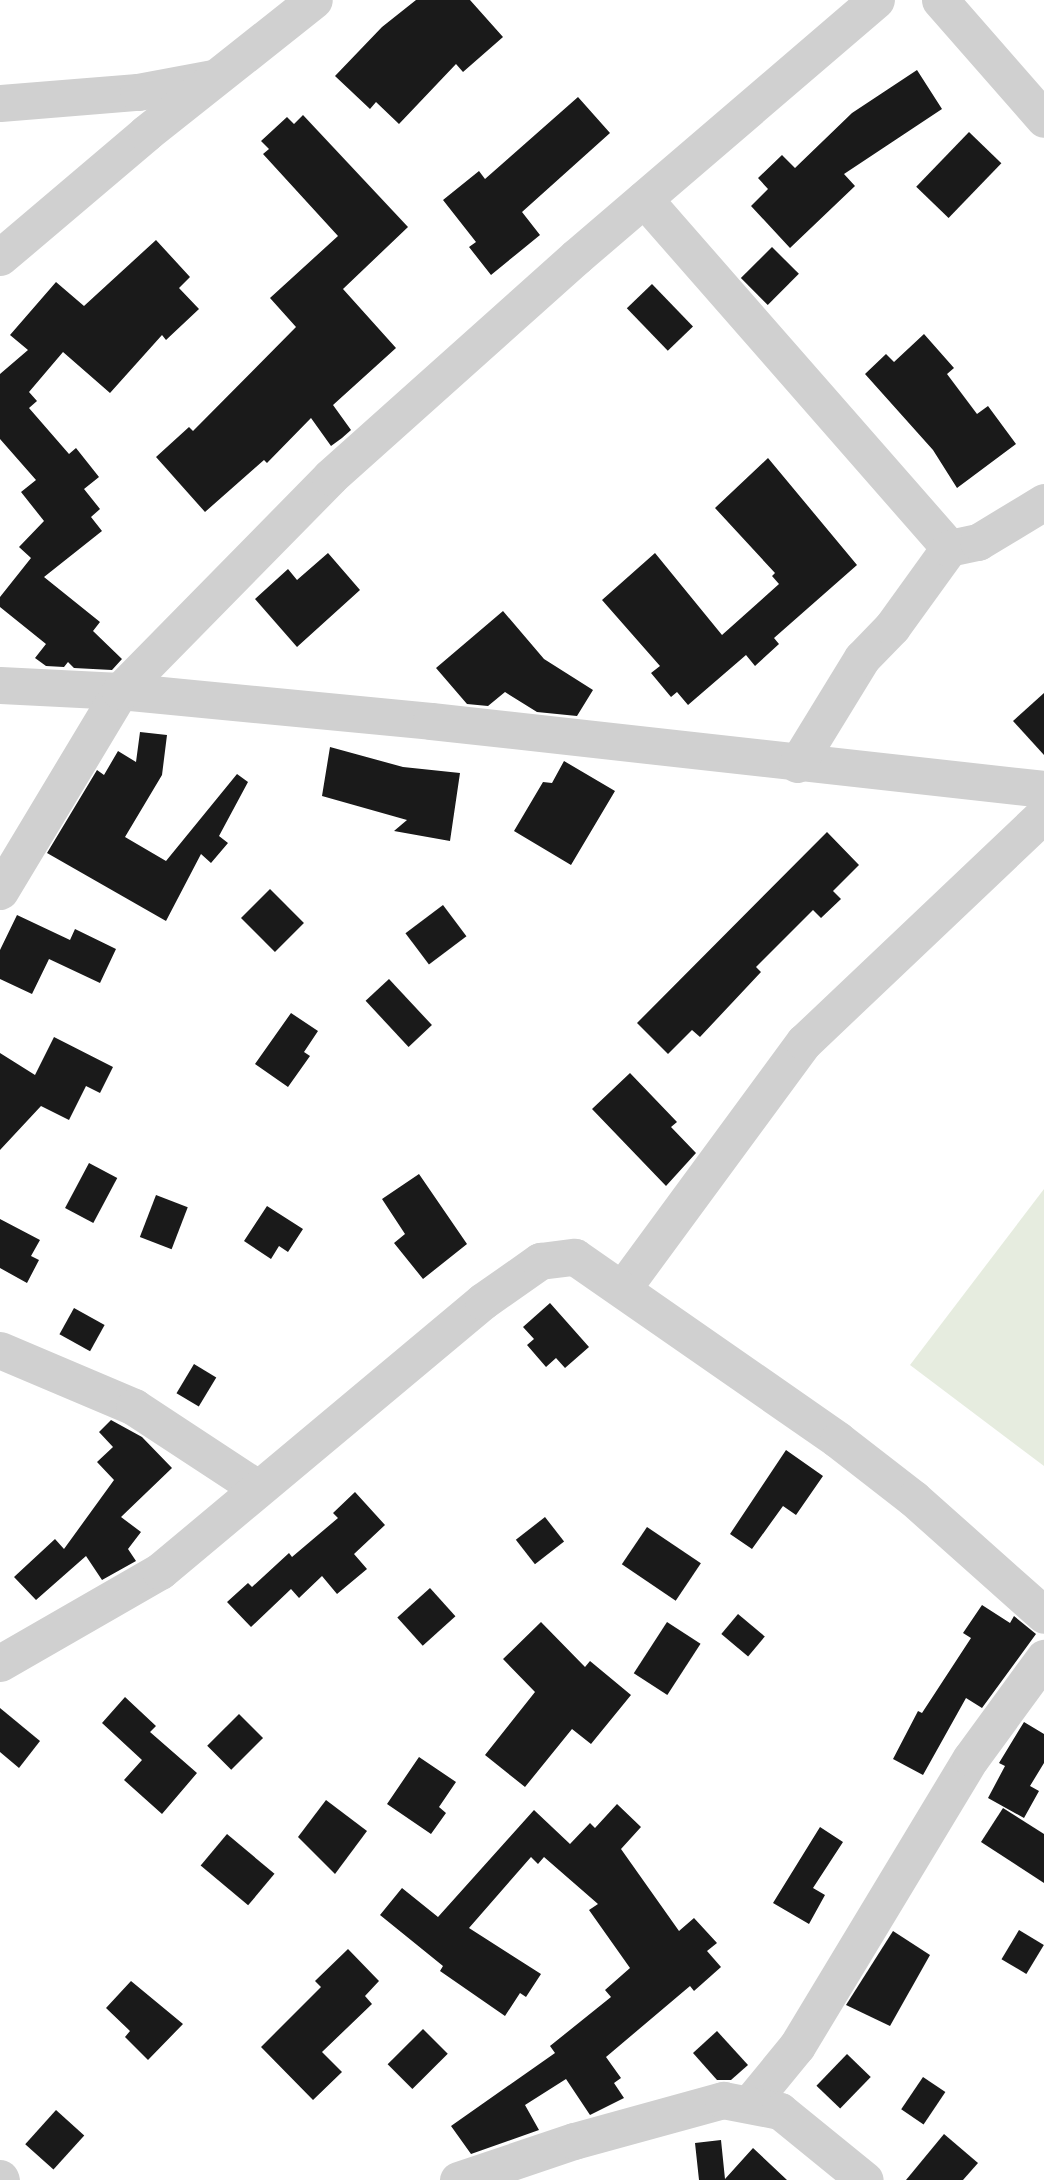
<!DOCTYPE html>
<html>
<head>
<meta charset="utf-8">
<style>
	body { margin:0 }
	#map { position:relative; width:1044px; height:2180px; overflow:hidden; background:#fff; font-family:Rubik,sans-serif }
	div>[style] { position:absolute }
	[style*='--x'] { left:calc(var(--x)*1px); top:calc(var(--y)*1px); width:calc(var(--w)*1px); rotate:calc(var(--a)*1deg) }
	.green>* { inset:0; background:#e6ecdf }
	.building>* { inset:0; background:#1a1a1a; transform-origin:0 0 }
	.street>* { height:37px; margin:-18.5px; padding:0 18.5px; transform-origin:18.5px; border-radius:18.5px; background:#d0d0d0 }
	span { translate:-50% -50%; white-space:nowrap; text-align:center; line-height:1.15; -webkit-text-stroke:7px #fff; paint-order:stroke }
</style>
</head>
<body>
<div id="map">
	<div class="green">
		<i style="clip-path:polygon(1044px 1189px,1044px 1466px,910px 1365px)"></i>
	</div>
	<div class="building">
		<i style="clip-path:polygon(416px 0,470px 0,503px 37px,463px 72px,456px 64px,399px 124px,376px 102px,370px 109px,335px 76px,382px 27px)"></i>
		<i style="clip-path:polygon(917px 70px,942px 109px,844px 174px,855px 186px,790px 248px,751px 206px,768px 189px,758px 178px,782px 155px,795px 168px,852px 113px)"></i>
		<i style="clip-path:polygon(578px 97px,610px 133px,522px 212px,540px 235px,491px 275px,469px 247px,476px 242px,443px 200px,479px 171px,485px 179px)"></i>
		<i style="clip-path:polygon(303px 115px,408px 227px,343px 289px,396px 348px,333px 405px,351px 430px,342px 438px,331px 446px,311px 418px,267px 463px,264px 460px,205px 512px,156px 457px,189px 427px,193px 431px,296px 327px,270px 298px,338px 236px,263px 154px,269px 149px,261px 141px,287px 117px,294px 124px)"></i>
		<i style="left:969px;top:132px;width:45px;height:76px;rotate:44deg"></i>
		<i style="clip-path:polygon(156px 240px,190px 277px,179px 288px,199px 309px,166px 340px,162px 335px,110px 393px,63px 352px,29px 392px,37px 401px,29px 408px,69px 454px,76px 448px,99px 477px,84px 489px,100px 509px,91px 517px,102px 531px,44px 577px,100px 622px,93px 631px,122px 659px,112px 670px,74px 668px,68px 662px,64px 667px,46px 666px,35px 658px,46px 644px,0 607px,0 597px,31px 558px,19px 547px,44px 521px,21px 492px,36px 480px,0 439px,0 374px,28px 350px,10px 335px,56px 282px,84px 306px)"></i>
		<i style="left:772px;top:247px;width:38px;height:44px;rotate:45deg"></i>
		<i style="left:652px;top:284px;width:59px;height:35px;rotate:46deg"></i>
		<i style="clip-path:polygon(924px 334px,954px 368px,947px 374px,977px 414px,988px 406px,1016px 444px,957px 488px,933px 450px,865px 374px,886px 354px,894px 362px)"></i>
		<i style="clip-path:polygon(768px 458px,857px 565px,774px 638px,779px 644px,755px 666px,746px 655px,688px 705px,677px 692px,671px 697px,651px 673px,660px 666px,602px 600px,655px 553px,722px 635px,779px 584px,772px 576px,775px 573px,715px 508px)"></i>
		<i style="clip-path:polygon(328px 553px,360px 590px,297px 647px,255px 599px,288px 569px,297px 580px)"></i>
		<i style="clip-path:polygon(503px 611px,544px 659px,593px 690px,577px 716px,537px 712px,505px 692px,488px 706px,467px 704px,436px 668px)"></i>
		<i style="clip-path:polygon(1044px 693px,1044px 755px,1013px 721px)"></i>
		<i style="clip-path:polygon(140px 732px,167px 735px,162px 775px,125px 837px,166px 861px,237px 774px,248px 782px,219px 836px,228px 843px,211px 863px,201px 854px,166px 921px,47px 853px,97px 770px,104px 775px,118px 751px,136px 762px)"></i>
		<i style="clip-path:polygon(330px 747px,403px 767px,460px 773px,450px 841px,394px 831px,407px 820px,322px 796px)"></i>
		<i style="clip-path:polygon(564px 761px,615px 791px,571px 865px,514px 831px,543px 782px,552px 783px)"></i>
		<i style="clip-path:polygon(827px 832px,859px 865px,833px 891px,841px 899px,821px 918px,813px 910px,756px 967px,761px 972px,700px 1037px,692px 1030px,668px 1054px,637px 1023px)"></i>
		<i style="left:270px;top:889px;width:48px;height:41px;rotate:45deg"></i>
		<i style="left:443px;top:905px;width:39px;height:47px;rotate:53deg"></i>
		<i style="clip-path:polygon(17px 915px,70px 940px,75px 929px,116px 949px,100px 983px,49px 959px,32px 994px,0 979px,0 950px)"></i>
		<i style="left:389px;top:979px;width:63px;height:32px;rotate:47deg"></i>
		<i style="clip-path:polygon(291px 1013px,318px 1031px,304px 1052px,310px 1056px,288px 1087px,255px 1064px)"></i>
		<i style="clip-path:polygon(54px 1037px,113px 1067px,100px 1093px,86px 1086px,69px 1120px,41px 1106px,0 1150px,0 1053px,35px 1075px)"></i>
		<i style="clip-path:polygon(630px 1073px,677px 1122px,671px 1127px,696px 1153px,666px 1186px,592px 1109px)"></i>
		<i style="left:89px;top:1163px;width:32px;height:51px;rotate:28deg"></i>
		<i style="clip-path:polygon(419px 1174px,467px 1244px,423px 1279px,394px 1243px,405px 1234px,382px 1199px)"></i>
		<i style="left:156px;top:1195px;width:34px;height:45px;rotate:21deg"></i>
		<i style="clip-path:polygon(267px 1206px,303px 1229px,288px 1252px,279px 1246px,271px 1259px,244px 1241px)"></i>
		<i style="clip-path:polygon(0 1219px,40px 1240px,31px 1256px,39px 1260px,27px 1283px,0 1268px)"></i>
		<i style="clip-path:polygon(550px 1303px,589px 1347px,565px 1368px,556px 1358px,546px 1367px,527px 1345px,534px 1339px,523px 1327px)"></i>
		<i style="left:74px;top:1308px;width:35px;height:30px;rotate:29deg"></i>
		<i style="left:194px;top:1364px;width:26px;height:34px;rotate:31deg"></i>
		<i style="clip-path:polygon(111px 1420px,142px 1437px,172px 1468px,121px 1517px,141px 1532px,128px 1549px,136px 1561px,102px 1580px,86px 1556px,36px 1600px,14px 1577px,55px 1539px,64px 1549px,114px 1480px,97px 1462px,113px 1447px,99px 1432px)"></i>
		<i style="clip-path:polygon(786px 1450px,823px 1476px,796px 1515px,783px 1506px,752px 1549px,730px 1534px)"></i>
		<i style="clip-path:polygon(355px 1492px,385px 1525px,354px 1554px,367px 1569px,337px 1594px,322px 1576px,299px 1598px,291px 1589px,251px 1627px,227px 1602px,248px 1583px,252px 1587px,289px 1553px,292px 1557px,338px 1518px,333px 1513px)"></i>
		<i style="left:545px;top:1517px;width:31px;height:37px;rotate:52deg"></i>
		<i style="left:647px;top:1527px;width:65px;height:45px;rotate:34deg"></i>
		<i style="left:430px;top:1588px;width:38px;height:44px;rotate:48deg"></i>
		<i style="clip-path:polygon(982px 1605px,1010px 1623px,1014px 1616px,1036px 1634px,982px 1708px,966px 1698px,923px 1775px,893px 1759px,918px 1711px,922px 1713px,971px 1638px,963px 1633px)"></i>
		<i style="left:738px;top:1614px;width:35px;height:26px;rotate:40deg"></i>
		<i style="clip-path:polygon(541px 1622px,585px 1667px,590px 1661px,631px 1695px,591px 1744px,572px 1729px,525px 1787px,485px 1755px,535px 1692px,503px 1659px)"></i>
		<i style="left:667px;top:1622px;width:40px;height:61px;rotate:33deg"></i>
		<i style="clip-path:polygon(125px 1697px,156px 1726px,150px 1732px,197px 1773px,162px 1814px,124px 1780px,142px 1760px,102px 1723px)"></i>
		<i style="clip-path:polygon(0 1708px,40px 1741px,19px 1768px,0 1752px)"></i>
		<i style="left:239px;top:1714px;width:34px;height:45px;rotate:45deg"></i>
		<i style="clip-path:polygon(1024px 1722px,1044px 1734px,1044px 1763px,1030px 1786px,1039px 1791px,1024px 1818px,988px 1798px,1005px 1766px,999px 1763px)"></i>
		<i style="clip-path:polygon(419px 1757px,456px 1782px,439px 1807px,446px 1813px,431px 1834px,387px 1804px)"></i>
		<i style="clip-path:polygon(326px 1800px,367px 1831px,335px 1874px,298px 1837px)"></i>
		<i style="clip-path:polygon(617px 1804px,641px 1827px,621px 1849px,679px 1931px,694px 1918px,717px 1943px,707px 1951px,721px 1967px,694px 1991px,690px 1986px,606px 2057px,621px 2078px,614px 2083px,624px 2098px,590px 2115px,566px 2079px,525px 2105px,539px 2130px,471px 2154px,451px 2126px,555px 2053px,550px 2046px,611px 1997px,605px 1990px,630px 1968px,589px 1910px,598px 1904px,544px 1857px,538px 1864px,531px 1857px,469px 1928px,541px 1974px,526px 1997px,520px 1993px,505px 2016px,440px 1971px,443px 1966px,380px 1915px,402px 1888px,438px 1917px,534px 1810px,570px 1844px,590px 1823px,595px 1828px)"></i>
		<i style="clip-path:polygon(1003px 1808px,1044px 1834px,1044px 1883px,981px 1842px)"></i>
		<i style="clip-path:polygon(820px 1827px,843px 1842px,813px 1888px,825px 1895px,809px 1924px,773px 1903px)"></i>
		<i style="left:227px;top:1834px;width:62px;height:41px;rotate:40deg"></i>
		<i style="left:1019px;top:1930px;width:29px;height:34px;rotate:31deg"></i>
		<i style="clip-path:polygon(893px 1931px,930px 1955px,890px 2026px,846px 2005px)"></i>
		<i style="clip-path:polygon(348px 1949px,379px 1981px,365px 1996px,372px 2004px,322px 2052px,342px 2072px,313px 2100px,261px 2047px,321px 1987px,315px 1981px)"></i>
		<i style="clip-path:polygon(131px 1981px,183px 2024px,148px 2060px,125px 2037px,130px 2031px,106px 2008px)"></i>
		<i style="left:423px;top:2029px;width:35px;height:50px;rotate:45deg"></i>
		<i style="clip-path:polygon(717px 2031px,748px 2065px,731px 2080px,717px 2080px,693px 2053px)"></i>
		<i style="left:847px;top:2054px;width:33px;height:44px;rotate:44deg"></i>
		<i style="left:923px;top:2077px;width:27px;height:39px;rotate:34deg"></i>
		<i style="left:56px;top:2110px;width:38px;height:46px;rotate:42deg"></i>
		<i style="clip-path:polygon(944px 2134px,978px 2163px,963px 2180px,906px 2180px)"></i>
		<i style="clip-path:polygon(721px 2140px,725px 2179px,753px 2148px,787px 2180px,699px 2180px,695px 2143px)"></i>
	</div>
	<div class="street">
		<i style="--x:940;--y:0;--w:158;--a:48.8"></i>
		<i style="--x:0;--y:103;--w:138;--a:-4.6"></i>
		<i style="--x:138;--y:92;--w:75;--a:-10.7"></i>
		<i style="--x:644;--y:199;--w:463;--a:48.8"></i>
		<i style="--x:0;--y:257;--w:192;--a:-40.3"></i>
		<i style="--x:146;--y:133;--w:214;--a:-38.4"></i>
		<i style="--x:0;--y:685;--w:120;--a:2.9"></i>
		<i style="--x:120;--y:691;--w:312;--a:5.5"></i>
		<i style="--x:431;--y:721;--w:617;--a:6.33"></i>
		<i style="--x:797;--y:764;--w:124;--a:-58.5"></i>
		<i style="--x:862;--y:658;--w:43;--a:-45.9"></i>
		<i style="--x:892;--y:627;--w:97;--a:-54.2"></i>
		<i style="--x:949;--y:548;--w:30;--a:-12"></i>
		<i style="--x:978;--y:542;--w:77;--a:-31.2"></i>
		<i style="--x:0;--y:891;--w:233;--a:-59"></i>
		<i style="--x:120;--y:691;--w:300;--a:-45.5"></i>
		<i style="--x:330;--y:477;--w:330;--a:-41.8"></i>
		<i style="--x:576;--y:257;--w:395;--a:-40.6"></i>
		<i style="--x:623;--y:1288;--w:305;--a:-53.7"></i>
		<i style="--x:804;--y:1042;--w:331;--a:-43.5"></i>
		<i style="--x:0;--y:1350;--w:146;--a:23"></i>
		<i style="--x:134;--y:1407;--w:146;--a:33.3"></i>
		<i style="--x:0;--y:1663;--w:185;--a:-29.9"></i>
		<i style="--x:160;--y:1571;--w:421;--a:-39.9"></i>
		<i style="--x:483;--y:1301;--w:70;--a:-35.1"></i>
		<i style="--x:540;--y:1261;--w:35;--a:-7"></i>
		<i style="--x:575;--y:1257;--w:320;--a:34.8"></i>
		<i style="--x:838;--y:1440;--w:96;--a:37.8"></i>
		<i style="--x:914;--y:1499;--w:174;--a:41.7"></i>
		<i style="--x:751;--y:2102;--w:72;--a:-50.6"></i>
		<i style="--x:797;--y:2046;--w:336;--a:-58.9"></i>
		<i style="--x:971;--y:1758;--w:124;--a:-53.9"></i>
		<i style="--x:0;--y:2178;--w:2;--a:63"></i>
		<i style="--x:458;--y:2180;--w:122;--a:-18.6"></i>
		<i style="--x:574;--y:2141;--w:155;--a:-15.4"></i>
		<i style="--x:723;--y:2100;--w:58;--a:10.9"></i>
		<i style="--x:780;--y:2111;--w:109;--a:39.1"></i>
	</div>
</div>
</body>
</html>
